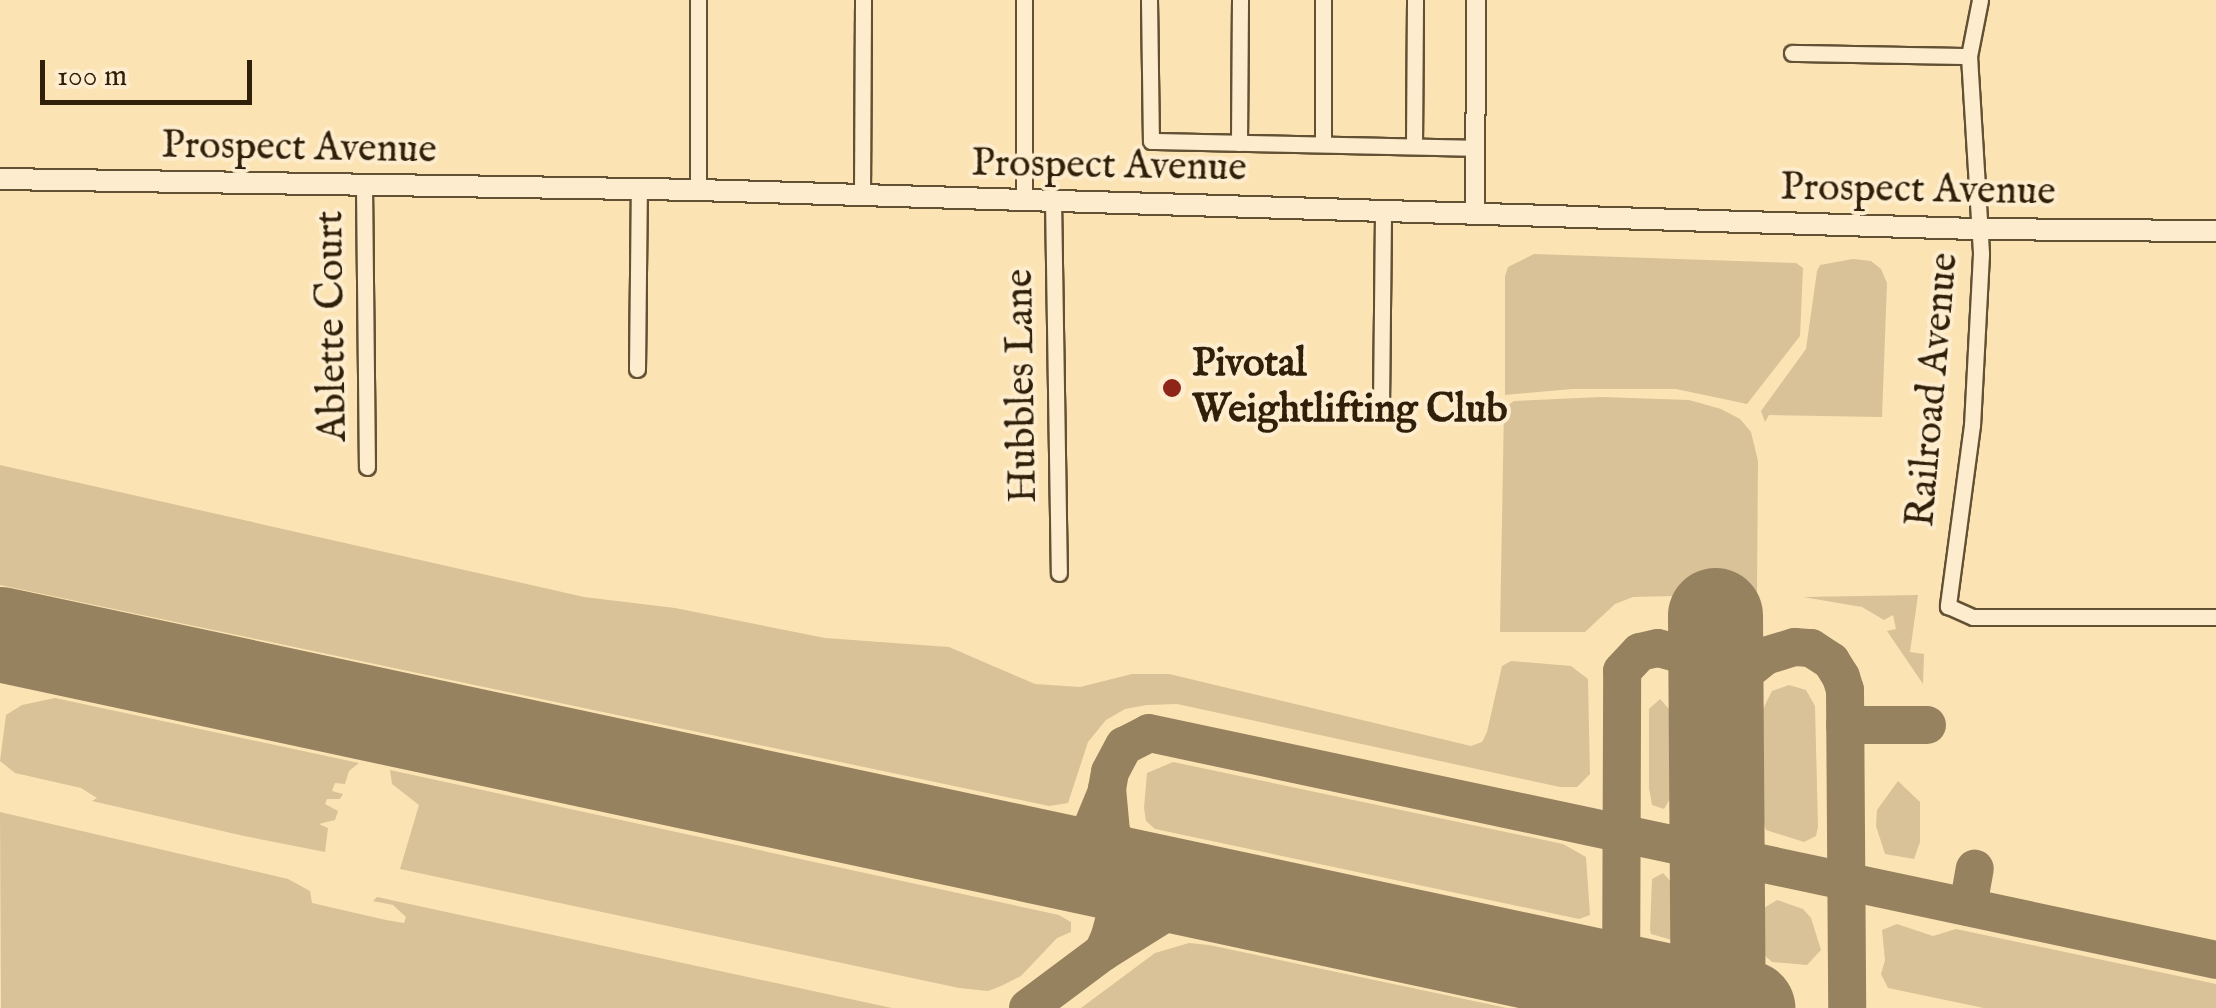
<!DOCTYPE html>
<html>
<head>
<meta charset="utf-8">
<style>
	body { margin:0 }
	#map { position:relative; width:2216px; height:1008px; overflow:hidden; background:#fce3b4; font-family:"IM FELL English",serif }
	div>[style] { position:absolute }
	[style*='--x'] { left:calc(var(--x)*1px); top:calc(var(--y)*1px); width:calc(var(--w)*1px); rotate:calc(var(--a)*1deg) }
	.green>* { inset:0; background:#d9c297 }
	.taxiway>* { height:38px; margin:-19px; padding:0 19px; transform-origin:19px; border-radius:19px; background:#96825f }
	.runway>* { height:95px; margin:-47.5px; padding:0 47.5px; transform-origin:47.5px; border-radius:47.5px; background:#96825f }
	.roads { filter:drop-shadow(2px 0 #635134) drop-shadow(-2px 0 #635134) drop-shadow(0 2px #635134) drop-shadow(0 -2px #635134) }
	.minor>* { height:15px; margin:-7.5px; padding:0 7.5px; transform-origin:7.5px; border-radius:7.5px; background:#fdedce }
	.tertiary>* { height:18px; margin:-9px; padding:0 9px; transform-origin:9px; border-radius:9px; background:#fdedce }
	.secondary>* { height:20px; margin:-10px; padding:0 10px; transform-origin:10px; border-radius:10px; background:#fdedce }
	.dots>* { width:28px; height:28px; translate:-50% -50%; box-sizing:border-box; border:5px solid #fdedce; border-radius:50% }
	span { translate:-50% -50%; white-space:nowrap; text-align:center; line-height:1.15; -webkit-text-stroke:8px #fdedce; paint-order:stroke }
	.street-label { font-size:40px; color:#30200a }
	.poi-label { font-size:40px; color:#30200a; font-weight:700 }
	.left { translate:0 -50%; text-align:left }
	.scale { position:absolute; left:40px; top:60px; width:212px; height:45px; box-sizing:border-box; border:5px solid #30200a; border-top:0; padding-left:12px; font-size:30px; line-height:35px; white-space:nowrap; color:#30200a; -webkit-text-stroke:8px #fdedce; paint-order:stroke }
</style>
</head>
<body>
<div id="map">
	<div class="green">
		<i style="clip-path:polygon(1534px 254px,1796px 263px,1803px 268px,1800px 336px,1747px 404px,1676px 389px,1572px 389px,1505px 395px,1505px 276px,1508px 267px)"></i>
		<i style="clip-path:polygon(1853px 259px,1871px 261px,1881px 269px,1887px 283px,1882px 417px,1769px 415px,1765px 422px,1761px 411px,1806px 349px,1817px 271px,1820px 265px)"></i>
		<i style="clip-path:polygon(1601px 397px,1689px 400px,1721px 409px,1740px 419px,1751px 432px,1758px 461px,1757px 594px,1633px 597px,1615px 604px,1585px 632px,1500px 632px,1504px 408px,1514px 401px)"></i>
		<i style="clip-path:polygon(0 465px,584px 597px,675px 608px,825px 638px,949px 647px,1035px 684px,1080px 687px,1132px 674px,1169px 674px,1471px 746px,1482px 742px,1487px 732px,1502px 666px,1511px 661px,1571px 666px,1588px 679px,1590px 774px,1577px 787px,1560px 787px,1177px 704px,1147px 705px,1125px 709px,1106px 720px,1088px 742px,1068px 803px,1049px 806px,0 585px)"></i>
		<i style="clip-path:polygon(1918px 595px,1910px 652px,1924px 654px,1923px 684px,1887px 631px,1896px 629px,1893px 615px,1884px 620px,1862px 607px,1803px 597px)"></i>
		<i style="clip-path:polygon(1789px 685px,1806px 690px,1815px 706px,1818px 827px,1816px 836px,1804px 842px,1766px 830px,1760px 812px,1762px 711px,1772px 691px)"></i>
		<i style="clip-path:polygon(55px 698px,359px 763px,349px 771px,345px 784px,335px 783px,332px 791px,343px 794px,340px 799px,327px 799px,325px 804px,338px 811px,335px 820px,319px 824px,328px 828px,325px 852px,244px 836px,92px 801px,97px 798px,81px 788px,15px 773px,0 761px,6px 715px,22px 705px)"></i>
		<i style="clip-path:polygon(1660px 699px,1669px 709px,1671px 797px,1664px 809px,1652px 805px,1649px 788px,1649px 709px)"></i>
		<i style="clip-path:polygon(1173px 762px,1563px 844px,1586px 857px,1590px 915px,1579px 919px,1155px 829px,1146px 821px,1144px 808px,1147px 773px)"></i>
		<i style="clip-path:polygon(390px 770px,1059px 915px,1071px 922px,1071px 932px,1057px 938px,1021px 976px,1001px 986px,988px 991px,959px 988px,400px 869px,419px 805px,392px 784px)"></i>
		<i style="clip-path:polygon(1898px 781px,1920px 802px,1920px 842px,1914px 859px,1885px 854px,1876px 826px,1877px 810px)"></i>
		<i style="clip-path:polygon(0 812px,288px 879px,310px 891px,312px 903px,386px 920px,404px 923px,406px 917px,393px 905px,373px 901px,377px 897px,892px 1008px,1px 1008px)"></i>
		<i style="clip-path:polygon(1663px 873px,1673px 884px,1672px 940px,1651px 934px,1650px 930px,1652px 879px)"></i>
		<i style="clip-path:polygon(1777px 900px,1803px 909px,1811px 918px,1821px 950px,1807px 965px,1772px 962px,1763px 954px,1764px 908px)"></i>
		<i style="clip-path:polygon(1897px 924px,1933px 936px,1956px 929px,2216px 984px,2216px 1008px,1984px 1008px,1888px 988px,1881px 974px,1885px 960px,1882px 930px)"></i>
		<i style="clip-path:polygon(1189px 943px,1209px 945px,1507px 1008px,1081px 1008px,1155px 953px)"></i>
	</div>
	<div class="taxiway">
		<i style="--x:1716;--y:723;--w:56;--a:-61.1"></i>
		<i style="--x:1743;--y:674;--w:28;--a:-39"></i>
		<i style="--x:1765;--y:656;--w:31;--a:-17"></i>
		<i style="--x:1795;--y:647;--w:16;--a:4"></i>
		<i style="--x:1811;--y:648;--w:24;--a:33"></i>
		<i style="--x:1831;--y:661;--w:19;--a:58"></i>
		<i style="--x:1841;--y:677;--w:14;--a:73"></i>
		<i style="--x:1845;--y:690;--w:318;--a:89.6"></i>
		<i style="--x:1845;--y:725;--w:82;--a:0"></i>
		<i style="--x:912;--y:826;--w:138;--a:11.7"></i>
		<i style="--x:1047;--y:854;--w:50;--a:-28.6"></i>
		<i style="--x:1091;--y:830;--w:42;--a:-67.7"></i>
		<i style="--x:1111;--y:832;--w:28;--a:63"></i>
		<i style="--x:1124;--y:857;--w:23;--a:40"></i>
		<i style="--x:1142;--y:872;--w:83;--a:14.7"></i>
		<i style="--x:1968;--y:907;--w:39;--a:-80"></i>
		<i style="--x:1103;--y:952;--w:72;--a:-31.9"></i>
		<i style="--x:1164;--y:914;--w:45;--a:-18"></i>
		<i style="--x:1207;--y:900;--w:160;--a:10.5"></i>
		<i style="--x:1028;--y:1008;--w:94;--a:-36.7"></i>
		<i style="--x:1103;--y:952;--w:17;--a:-66"></i>
		<i style="--x:1110;--y:936;--w:30;--a:-75"></i>
		<i style="--x:1118;--y:907;--w:119;--a:-95.3"></i>
		<i style="--x:1107;--y:789;--w:17;--a:-80"></i>
		<i style="--x:1110;--y:772;--w:30;--a:-62"></i>
		<i style="--x:1124;--y:746;--w:28;--a:-27"></i>
		<i style="--x:1149;--y:733;--w:1091;--a:12.01"></i>
		<i style="--x:1621;--y:1008;--w:337;--a:-89.8"></i>
		<i style="--x:1622;--y:671;--w:26;--a:-47"></i>
		<i style="--x:1640;--y:652;--w:18;--a:-13"></i>
		<i style="--x:1658;--y:648;--w:24;--a:15"></i>
		<i style="--x:1681;--y:654;--w:23;--a:45"></i>
		<i style="--x:1697;--y:670;--w:56;--a:70.3"></i>
	</div>
	<div class="runway">
		<i style="--x:1715;--y:615;--w:393;--a:89.6"></i>
		<i style="--x:0;--y:634;--w:1787;--a:12.08"></i>
	</div>
	<div class="roads">
		<div class="minor">
			<i style="--x:698;--y:0;--w:190;--a:90"></i>
			<i style="--x:1024;--y:0;--w:200;--a:90"></i>
			<i style="--x:1149;--y:0;--w:141;--a:89.2"></i>
			<i style="--x:1151;--y:141;--w:324;--a:1.2"></i>
			<i style="--x:1980;--y:0;--w:57;--a:101.1"></i>
			<i style="--x:1969;--y:56;--w:198;--a:86.5"></i>
			<i style="--x:1981;--y:254;--w:171;--a:93"></i>
			<i style="--x:1972;--y:425;--w:183;--a:97.6"></i>
			<i style="--x:1948;--y:606;--w:27;--a:24"></i>
			<i style="--x:1973;--y:617;--w:243;--a:0"></i>
			<i style="--x:1792;--y:53;--w:177;--a:1"></i>
			<i style="--x:1239;--y:143;--w:143;--a:-89.6"></i>
			<i style="--x:1323;--y:144;--w:144;--a:-90"></i>
			<i style="--x:1414;--y:146;--w:146;--a:-89.6"></i>
			<i style="--x:364;--y:185;--w:282;--a:89.4"></i>
			<i style="--x:862;--y:195;--w:195;--a:-89.7"></i>
			<i style="--x:1053;--y:199;--w:374;--a:89.1"></i>
			<i style="--x:637;--y:369;--w:179;--a:-89.4"></i>
			<i style="--x:1381;--y:406;--w:196;--a:-89.4"></i>
		</div>
		<div class="tertiary">
			<i style="--x:1475;--y:213;--w:213;--a:-89.7"></i>
		</div>
		<div class="secondary">
			<i style="--x:0;--y:179;--w:698;--a:0.9"></i>
			<i style="--x:698;--y:190;--w:1281;--a:1.75"></i>
			<i style="--x:1978;--y:229;--w:238;--a:0.5"></i>
		</div>
	</div>
	<div class="dots">
		<i style="left:1172px;top:388px;background:#8f2418"></i>
	</div>
	<div class="street-label">
		<span style="left:299px;top:149px;rotate:1deg">Prospect Avenue</span>
		<span style="left:1109px;top:167px;rotate:1deg">Prospect Avenue</span>
		<span style="left:1918px;top:191px;rotate:1deg">Prospect Avenue</span>
		<span style="left:333px;top:326px;rotate:-91deg">Ablette Court</span>
		<span style="left:1023px;top:386px;rotate:-91deg">Hubbles Lane</span>
		<span style="left:1934px;top:390px;rotate:-85deg">Railroad Avenue</span>
	</div>
	<div class="poi-label">
		<span class="left" style="left:1192px;top:388px">Pivotal<br>Weightlifting Club</span>
	</div>
	<div class="scale">100 m</div>
</div>
</body>
</html>
